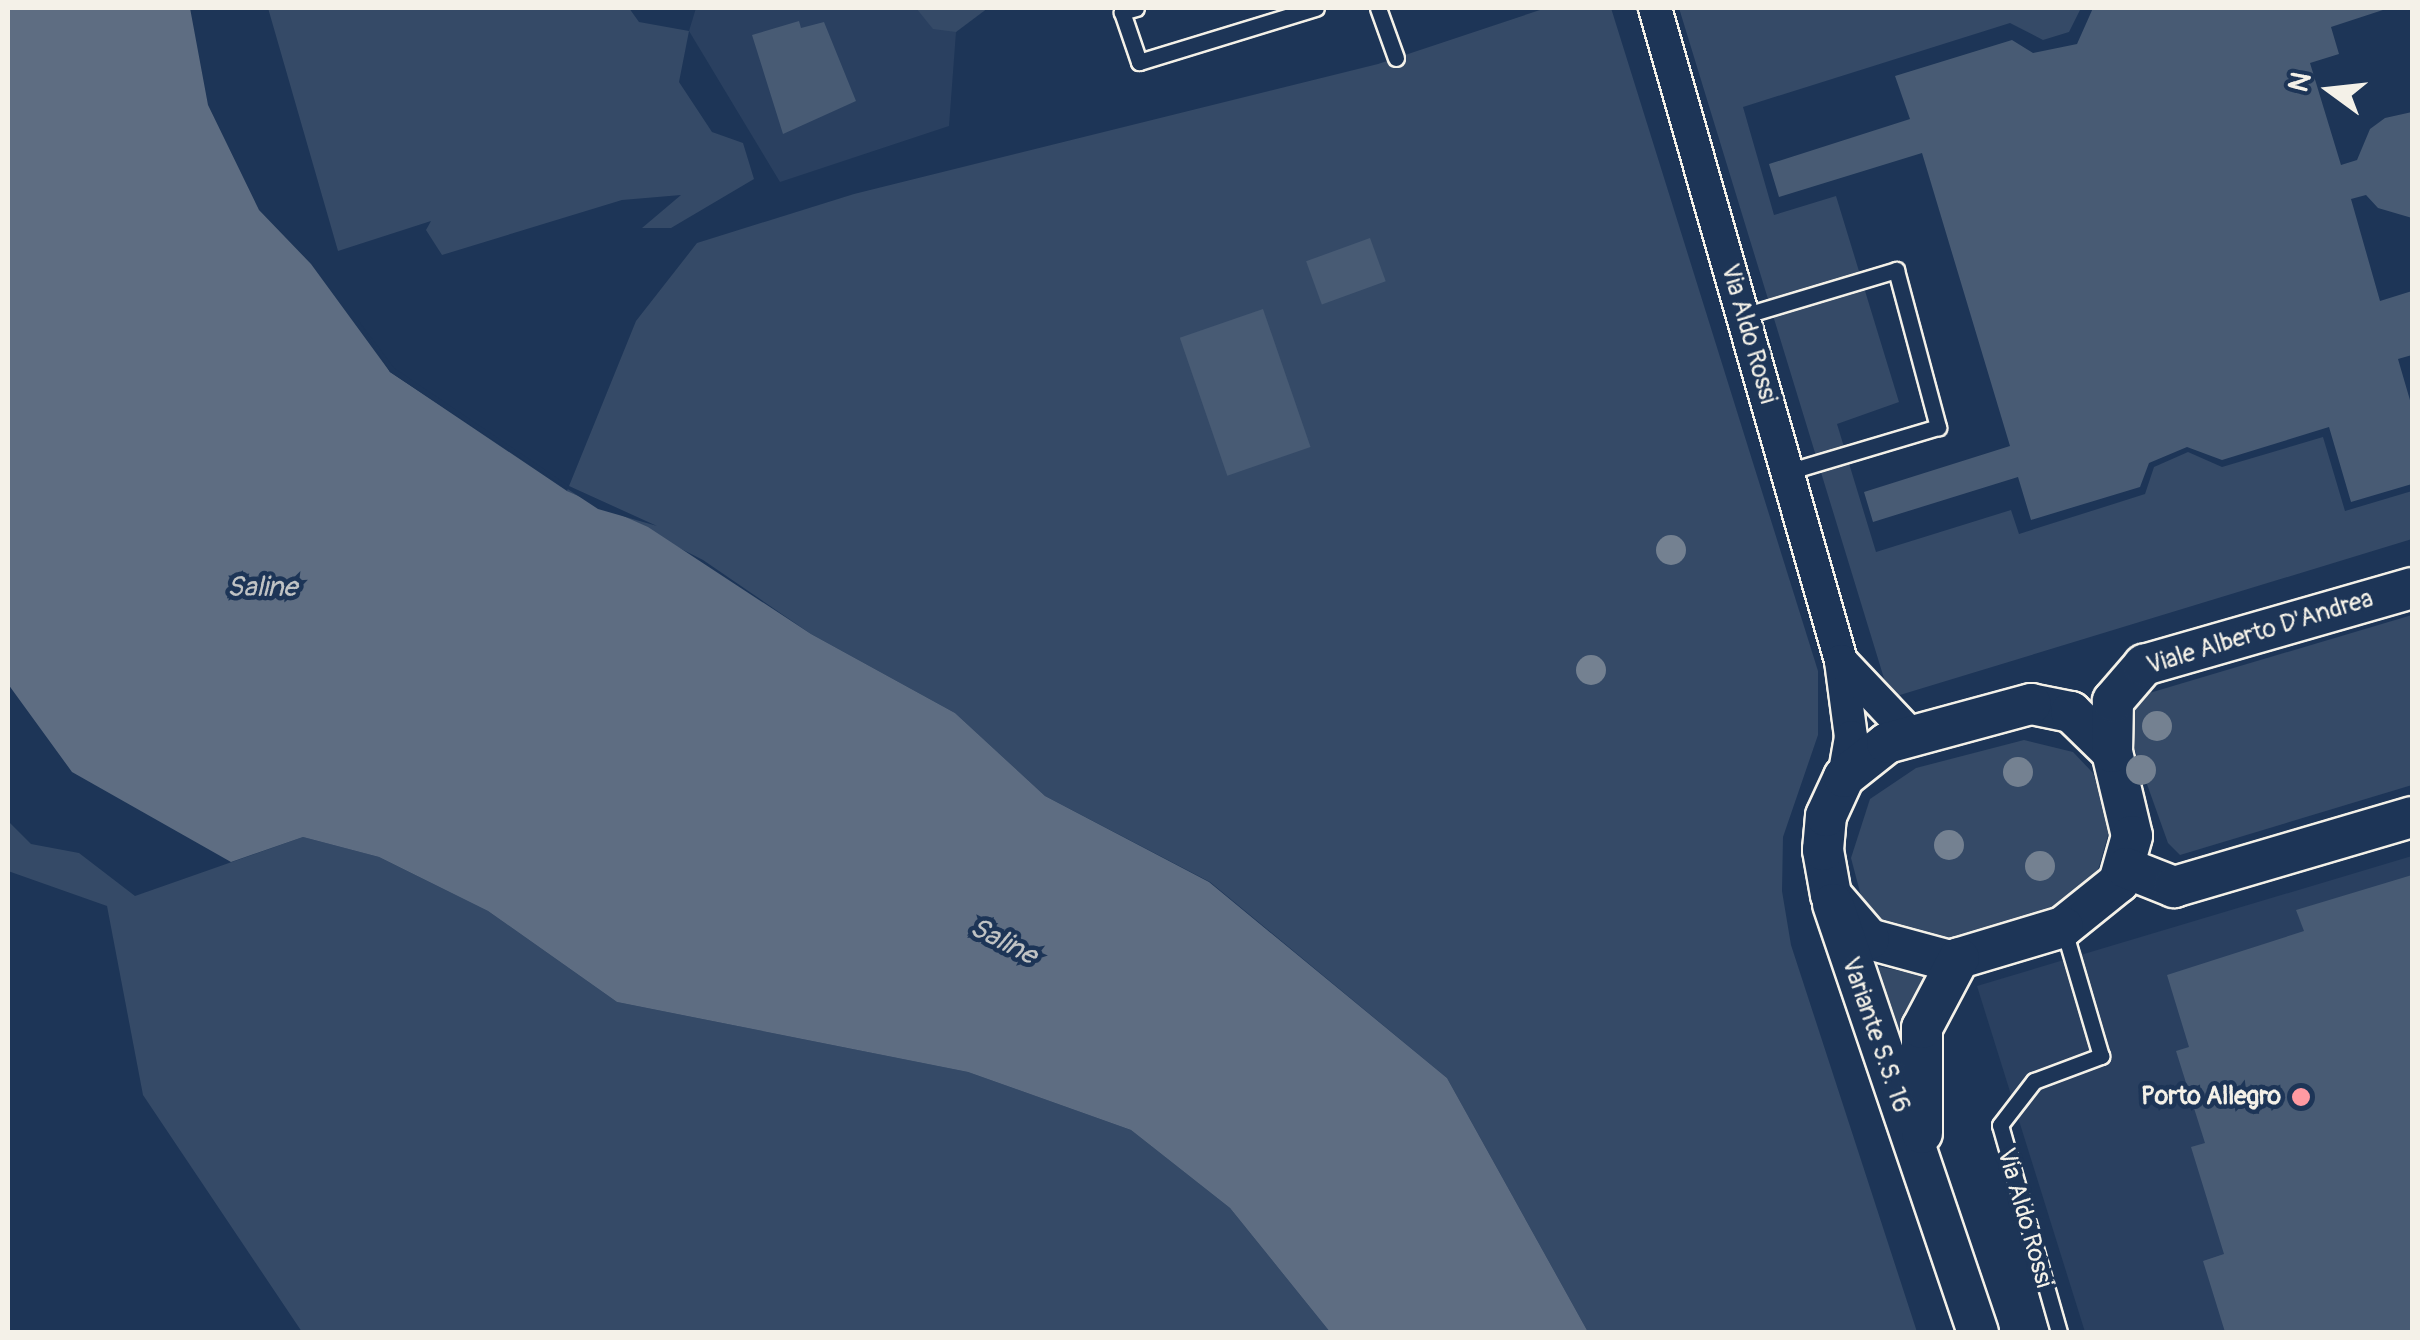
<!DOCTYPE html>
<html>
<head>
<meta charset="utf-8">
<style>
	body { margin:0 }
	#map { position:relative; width:2420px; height:1340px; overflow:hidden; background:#1d3557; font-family:Pangolin,sans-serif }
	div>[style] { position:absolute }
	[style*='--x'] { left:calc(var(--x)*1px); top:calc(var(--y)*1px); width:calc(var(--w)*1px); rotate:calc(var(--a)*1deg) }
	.built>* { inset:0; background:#2a4060 }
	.green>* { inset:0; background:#354a67 }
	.water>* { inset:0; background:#5e6d82 }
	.pier>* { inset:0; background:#1d3557 }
	.building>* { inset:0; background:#485b74; transform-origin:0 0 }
	.roads { filter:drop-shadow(2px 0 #f4f1e8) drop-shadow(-2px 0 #f4f1e8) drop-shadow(0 2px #f4f1e8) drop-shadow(0 -2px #f4f1e8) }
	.service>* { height:15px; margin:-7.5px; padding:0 7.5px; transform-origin:7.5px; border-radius:7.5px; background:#1d3557 }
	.minor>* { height:32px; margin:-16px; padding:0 16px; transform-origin:16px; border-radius:16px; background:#1d3557 }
	.tertiary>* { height:40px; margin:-20px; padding:0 20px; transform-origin:20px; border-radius:20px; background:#1d3557 }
	.trees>* { width:30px; height:30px; margin:-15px; border-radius:50%; background:#748191 }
	.dots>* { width:28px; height:28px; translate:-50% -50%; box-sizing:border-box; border:5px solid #1d3557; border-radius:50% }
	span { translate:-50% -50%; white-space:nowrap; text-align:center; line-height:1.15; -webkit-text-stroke:9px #1d3557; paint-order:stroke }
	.street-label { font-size:25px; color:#f4f1e8 }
	.poi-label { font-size:25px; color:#f4f1e8; font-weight:700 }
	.right { translate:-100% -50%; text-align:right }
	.water-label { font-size:28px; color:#c0c3c4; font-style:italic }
	.frame { position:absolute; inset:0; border:10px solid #f4f1e8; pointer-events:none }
	.north { position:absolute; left:2280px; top:40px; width:100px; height:100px; -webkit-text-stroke:8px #1d3557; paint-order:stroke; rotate:285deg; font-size:28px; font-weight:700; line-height:40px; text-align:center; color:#f4f1e8 }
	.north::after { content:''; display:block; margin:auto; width:35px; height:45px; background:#f4f1e8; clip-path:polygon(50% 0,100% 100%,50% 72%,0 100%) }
</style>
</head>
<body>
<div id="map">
	<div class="built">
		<i style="clip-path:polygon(696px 8px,973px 8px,956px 32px,949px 126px,780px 182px,689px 31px)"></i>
		<i style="clip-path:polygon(2412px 856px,2412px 1332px,2085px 1332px,1977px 986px)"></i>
	</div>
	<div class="green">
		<i style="clip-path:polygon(268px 8px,629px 8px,639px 22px,689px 31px,679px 82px,712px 132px,743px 143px,754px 179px,671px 228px,642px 228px,681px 195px,622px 200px,442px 255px,426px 230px,431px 221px,338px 251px)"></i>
		<i style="clip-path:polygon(916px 8px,988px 8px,956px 32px,933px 29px)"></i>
		<i style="clip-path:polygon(1546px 8px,1611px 8px,1818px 671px,1818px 735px,1783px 837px,1782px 891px,1791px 945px,1917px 1332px,1588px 1332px,1447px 1078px,1210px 882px,1045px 796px,955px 713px,811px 634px,703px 560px,567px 491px,636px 321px,697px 243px,854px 194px,1378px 64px)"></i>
		<i style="clip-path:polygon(1679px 8px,2081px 8px,2069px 32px,2043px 40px,2010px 23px,1743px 107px,1774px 215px,1836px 196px,1899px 402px,1837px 424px,1876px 552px,2011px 510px,2019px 534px,2145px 494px,2154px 467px,2188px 452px,2222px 467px,2323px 437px,2345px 511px,2412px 491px,2412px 539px,1890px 698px)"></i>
		<i style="clip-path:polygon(2412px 615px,2412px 785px,2180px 855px,2168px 843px,2128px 731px,2136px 697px)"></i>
		<i style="clip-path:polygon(2024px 740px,2073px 752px,2093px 773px,2110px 828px,2096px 877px,2073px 903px,1955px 945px,1886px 925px,1861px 896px,1851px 858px,1870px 799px,1916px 768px)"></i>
		<i style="clip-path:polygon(8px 821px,31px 844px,79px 853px,135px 896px,303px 837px,379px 857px,488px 911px,617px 1002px,968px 1072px,1131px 1130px,1230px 1208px,1330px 1332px,302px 1332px,143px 1095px,107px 906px,8px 871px)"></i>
		<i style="clip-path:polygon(1867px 964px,1925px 976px,1907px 1078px)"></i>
	</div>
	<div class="water">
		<i style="clip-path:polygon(8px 8px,190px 8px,208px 105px,259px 210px,311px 264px,390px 372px,567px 491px,648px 527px,811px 634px,955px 713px,1045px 796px,1209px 882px,1447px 1078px,1588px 1332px,1330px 1332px,1230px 1208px,1131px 1130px,968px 1072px,617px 1002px,488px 911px,379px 857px,303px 837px,231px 862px,72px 772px,8px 684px)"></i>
	</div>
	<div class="pier">
		<i style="clip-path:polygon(358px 320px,394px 368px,569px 486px,657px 526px,598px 509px,390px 372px)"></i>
	</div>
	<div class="building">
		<i style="clip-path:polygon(2093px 8px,2389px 8px,2331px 27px,2339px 54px,2310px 63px,2341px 165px,2357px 160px,2370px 129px,2385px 118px,2412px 112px,2412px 218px,2378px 208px,2366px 195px,2351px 199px,2380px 301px,2412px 291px,2412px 355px,2398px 359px,2412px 407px,2412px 484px,2351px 502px,2329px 427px,2222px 460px,2187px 447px,2149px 463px,2140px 487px,2031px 520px,2018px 477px,1873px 522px,1864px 492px,2010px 446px,1922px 153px,1779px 197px,1769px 164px,1910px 119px,1895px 76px,2012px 40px,2033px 53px,2077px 44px)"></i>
		<i style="clip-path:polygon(799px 21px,801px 28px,824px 22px,856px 101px,783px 134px,752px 35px)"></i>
		<i style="left:1370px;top:238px;width:46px;height:68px;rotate:70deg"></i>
		<i style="left:1263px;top:309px;width:146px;height:88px;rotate:71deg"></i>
		<i style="clip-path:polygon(2412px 875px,2412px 1332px,2225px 1332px,2203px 1261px,2224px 1254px,2191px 1147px,2205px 1143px,2176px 1051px,2189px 1047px,2167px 975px,2304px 931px,2296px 910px)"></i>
	</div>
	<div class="roads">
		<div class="service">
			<i style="--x:1136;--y:8;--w:15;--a:164"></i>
			<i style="--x:1122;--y:12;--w:53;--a:71.2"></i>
			<i style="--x:1139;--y:62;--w:185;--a:-17"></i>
			<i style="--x:1378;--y:8;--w:53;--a:70.2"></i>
			<i style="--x:1743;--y:316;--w:160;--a:-16.7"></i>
			<i style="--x:1896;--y:270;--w:163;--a:75"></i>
			<i style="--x:1938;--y:427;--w:158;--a:163.4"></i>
			<i style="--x:2059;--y:1332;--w:215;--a:-105.9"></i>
			<i style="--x:2000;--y:1125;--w:56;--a:-52.3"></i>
			<i style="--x:2034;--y:1081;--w:72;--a:-20.5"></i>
			<i style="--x:2101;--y:1056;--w:134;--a:-106.4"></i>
		</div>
		<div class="minor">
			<i style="--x:1655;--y:8;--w:679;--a:74.1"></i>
			<i style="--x:1841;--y:661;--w:77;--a:82.5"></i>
			<i style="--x:1851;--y:737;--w:41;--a:99.9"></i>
			<i style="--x:1841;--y:661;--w:103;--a:46.6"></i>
		</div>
		<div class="tertiary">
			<i style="--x:2031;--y:704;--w:41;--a:11.3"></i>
			<i style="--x:2071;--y:712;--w:57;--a:44.3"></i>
			<i style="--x:2112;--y:752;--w:86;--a:76.6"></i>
			<i style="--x:2132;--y:836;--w:48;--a:105.8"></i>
			<i style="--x:2119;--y:882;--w:72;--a:141.2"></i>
			<i style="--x:2063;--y:927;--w:118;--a:163.3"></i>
			<i style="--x:1950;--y:961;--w:84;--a:-164.8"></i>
			<i style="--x:1869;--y:939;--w:58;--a:-130.8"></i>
			<i style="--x:1831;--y:895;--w:46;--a:-100.1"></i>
			<i style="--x:1823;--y:850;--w:34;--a:-85"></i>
			<i style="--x:1826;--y:816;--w:43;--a:-65.2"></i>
			<i style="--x:1844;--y:777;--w:55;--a:-38.3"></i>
			<i style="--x:1887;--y:743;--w:149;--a:-15.2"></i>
			<i style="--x:2112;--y:752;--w:51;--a:-88.9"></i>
			<i style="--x:2113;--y:701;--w:48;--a:-49.3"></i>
			<i style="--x:2144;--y:665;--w:279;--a:-16"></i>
			<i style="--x:2126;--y:868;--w:52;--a:21.6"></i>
			<i style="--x:2174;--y:887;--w:248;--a:-16.4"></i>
			<i style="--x:1833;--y:904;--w:452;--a:71.3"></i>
			<i style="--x:1922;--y:1133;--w:105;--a:-90"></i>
			<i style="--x:1922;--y:1028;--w:79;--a:-62.1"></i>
		</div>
	</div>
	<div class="trees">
		<i style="left:1671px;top:550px"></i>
		<i style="left:1591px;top:670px"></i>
		<i style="left:2157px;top:726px"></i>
		<i style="left:2141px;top:770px"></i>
		<i style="left:2018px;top:772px"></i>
		<i style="left:1949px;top:845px"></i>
		<i style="left:2040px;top:866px"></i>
	</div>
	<div class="dots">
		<i style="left:2301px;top:1097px;background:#ff9aa2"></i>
	</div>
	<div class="street-label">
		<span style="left:1748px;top:334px;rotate:74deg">Via Aldo Rossi</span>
		<span style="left:2260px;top:633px;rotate:-17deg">Viale Alberto D'Andrea</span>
		<span style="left:1875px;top:1035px;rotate:71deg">Variante S.S. 16</span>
		<span style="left:2024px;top:1218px;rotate:74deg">Via Aldo Rossi</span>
	</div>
	<div class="poi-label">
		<span class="right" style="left:2281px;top:1097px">Porto Allegro</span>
	</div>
	<div class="water-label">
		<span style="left:262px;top:588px">Saline</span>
		<span style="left:1003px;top:942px;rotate:27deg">Saline</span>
	</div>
	<div class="frame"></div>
	<div class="north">N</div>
</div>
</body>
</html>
